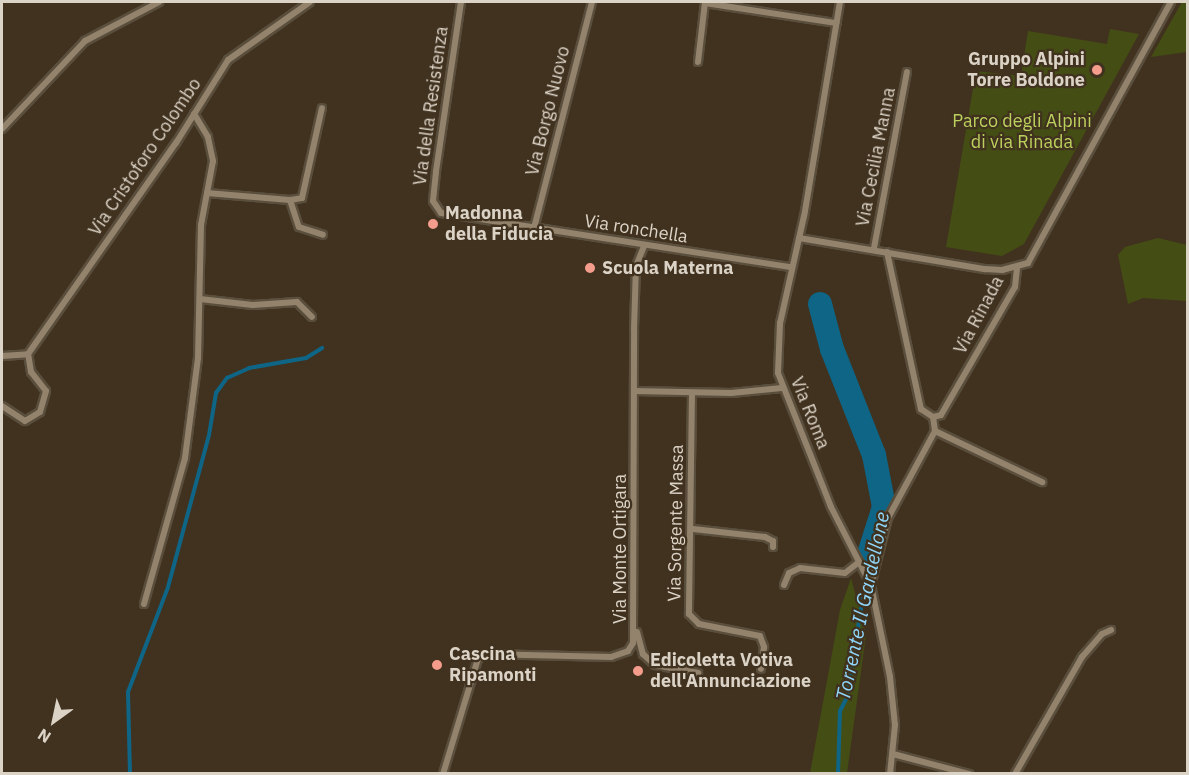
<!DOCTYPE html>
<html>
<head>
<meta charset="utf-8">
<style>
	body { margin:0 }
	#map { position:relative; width:1189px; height:775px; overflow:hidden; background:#40321f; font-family:"IBM Plex Sans",sans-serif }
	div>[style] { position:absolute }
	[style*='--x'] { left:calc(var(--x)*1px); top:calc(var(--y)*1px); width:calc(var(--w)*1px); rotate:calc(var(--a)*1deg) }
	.green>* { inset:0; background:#444e14 }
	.stream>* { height:4px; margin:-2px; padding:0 2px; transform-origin:2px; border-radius:2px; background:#0f6586 }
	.river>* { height:24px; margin:-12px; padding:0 12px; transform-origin:12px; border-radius:12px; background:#0f6586 }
	.roads { filter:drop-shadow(2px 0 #5a4e3c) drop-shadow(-2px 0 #5a4e3c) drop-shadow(0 2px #5a4e3c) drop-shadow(0 -2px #5a4e3c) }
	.street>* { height:6px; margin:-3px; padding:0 3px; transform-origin:3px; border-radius:3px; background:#93836d }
	.dots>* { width:16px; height:16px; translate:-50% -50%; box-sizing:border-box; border:3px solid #40321f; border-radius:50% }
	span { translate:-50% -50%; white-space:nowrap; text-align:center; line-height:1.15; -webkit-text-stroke:4.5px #40321f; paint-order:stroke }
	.poi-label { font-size:18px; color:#dcd3c7; font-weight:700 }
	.right { translate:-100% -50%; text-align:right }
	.left { translate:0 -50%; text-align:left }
	.street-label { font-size:18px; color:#dcd3c7 }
	.park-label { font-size:18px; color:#bcd15d }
	.water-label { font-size:20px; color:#90d6fa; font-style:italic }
	.frame { position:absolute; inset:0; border:3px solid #dcd3c7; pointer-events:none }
	.north { position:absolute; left:24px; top:691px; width:60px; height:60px; -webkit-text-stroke:4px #40321f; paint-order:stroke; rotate:213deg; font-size:16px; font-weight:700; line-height:24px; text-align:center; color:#dcd3c7 }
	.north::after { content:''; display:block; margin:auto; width:21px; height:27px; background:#dcd3c7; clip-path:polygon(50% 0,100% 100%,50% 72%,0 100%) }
</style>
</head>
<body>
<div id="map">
	<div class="green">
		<i style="clip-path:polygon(1182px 2px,1187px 2px,1187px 52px,1151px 57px)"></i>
		<i style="clip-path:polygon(1110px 29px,1139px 34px,1024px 244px,1002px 256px,946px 247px,976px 71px,1021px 76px,1028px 31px,1107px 44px)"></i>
		<i style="clip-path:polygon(1158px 238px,1187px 245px,1187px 301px,1143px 298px,1128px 304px,1118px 255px,1125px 247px)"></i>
		<i style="clip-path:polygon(851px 578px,866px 635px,847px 773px,810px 773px,840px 610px)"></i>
	</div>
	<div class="stream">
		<i style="--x:130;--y:774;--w:82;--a:-91.4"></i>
		<i style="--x:128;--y:692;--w:112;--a:-69.1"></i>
		<i style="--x:168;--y:587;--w:157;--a:-74.9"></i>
		<i style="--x:209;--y:435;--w:43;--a:-80.5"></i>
		<i style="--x:216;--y:393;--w:19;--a:-54"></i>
		<i style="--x:227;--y:378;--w:24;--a:-24"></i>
		<i style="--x:249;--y:368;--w:58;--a:-10"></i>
		<i style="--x:306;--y:358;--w:19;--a:-32"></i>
		<i style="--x:838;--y:774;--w:63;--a:-88.2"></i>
		<i style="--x:840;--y:711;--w:16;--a:-63"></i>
		<i style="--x:847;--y:697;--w:148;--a:-81"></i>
	</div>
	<div class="river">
		<i style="--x:820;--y:304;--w:47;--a:75.1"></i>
		<i style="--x:832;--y:349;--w:114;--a:68.4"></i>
		<i style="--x:874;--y:455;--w:53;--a:79.1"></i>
		<i style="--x:884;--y:507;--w:46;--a:107.7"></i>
	</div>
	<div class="roads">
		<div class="street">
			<i style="--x:461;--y:2;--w:172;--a:98.4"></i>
			<i style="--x:436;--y:172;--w:29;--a:96"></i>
			<i style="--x:433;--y:201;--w:14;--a:56"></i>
			<i style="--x:441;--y:213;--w:354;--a:8.8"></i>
			<i style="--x:840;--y:2;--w:217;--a:99.5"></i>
			<i style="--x:804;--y:216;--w:110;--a:102.6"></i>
			<i style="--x:780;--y:323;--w:50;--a:92.3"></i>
			<i style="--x:778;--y:373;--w:144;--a:68.4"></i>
			<i style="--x:831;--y:507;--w:88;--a:62.9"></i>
			<i style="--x:871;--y:585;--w:94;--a:78.3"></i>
			<i style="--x:890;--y:677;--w:48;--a:84.1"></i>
			<i style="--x:895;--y:725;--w:49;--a:95.8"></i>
			<i style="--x:705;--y:3;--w:133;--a:8.7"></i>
			<i style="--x:698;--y:62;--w:60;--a:-83.3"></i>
			<i style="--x:2;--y:129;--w:121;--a:-46.7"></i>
			<i style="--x:85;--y:41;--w:84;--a:-27.8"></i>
			<i style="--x:207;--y:193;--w:83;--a:4.8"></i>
			<i style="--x:290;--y:200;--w:28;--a:72"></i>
			<i style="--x:299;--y:227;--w:25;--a:18"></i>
			<i style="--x:290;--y:200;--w:12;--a:-9"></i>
			<i style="--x:302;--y:198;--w:92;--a:-77.5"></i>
			<i style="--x:534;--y:228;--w:233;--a:-75.6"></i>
			<i style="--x:799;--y:238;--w:189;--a:9.5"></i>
			<i style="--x:985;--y:269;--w:17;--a:3"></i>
			<i style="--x:1002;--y:270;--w:27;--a:-15"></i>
			<i style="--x:1028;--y:263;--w:298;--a:-61.3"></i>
			<i style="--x:874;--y:248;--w:179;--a:-79.4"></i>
			<i style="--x:887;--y:252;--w:161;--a:77.8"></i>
			<i style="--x:921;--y:409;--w:14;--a:34"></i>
			<i style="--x:200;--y:299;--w:53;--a:6.5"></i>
			<i style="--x:253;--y:305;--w:44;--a:-3.9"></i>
			<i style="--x:297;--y:302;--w:21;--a:45"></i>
			<i style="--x:2;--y:356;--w:26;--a:-4"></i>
			<i style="--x:634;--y:391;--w:97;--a:1.2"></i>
			<i style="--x:731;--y:393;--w:51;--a:-5.6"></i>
			<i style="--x:692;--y:393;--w:221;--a:90.8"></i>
			<i style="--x:689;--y:614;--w:14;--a:45"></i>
			<i style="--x:699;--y:624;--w:62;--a:11.1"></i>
			<i style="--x:760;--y:636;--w:12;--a:70"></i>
			<i style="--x:764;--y:647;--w:22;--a:98"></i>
			<i style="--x:2;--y:406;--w:27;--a:33"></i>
			<i style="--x:25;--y:421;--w:17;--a:-31"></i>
			<i style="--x:40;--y:412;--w:22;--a:-74"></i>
			<i style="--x:46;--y:391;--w:24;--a:-128"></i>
			<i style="--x:31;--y:372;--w:18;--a:-99"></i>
			<i style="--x:28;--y:354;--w:258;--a:-55"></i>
			<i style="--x:176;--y:143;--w:98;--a:-57.9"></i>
			<i style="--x:228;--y:60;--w:100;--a:-35.3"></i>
			<i style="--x:933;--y:417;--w:8;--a:-14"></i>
			<i style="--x:941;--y:415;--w:148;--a:-60"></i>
			<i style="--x:1015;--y:287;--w:19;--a:-84"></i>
			<i style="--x:935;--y:431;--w:119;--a:25.5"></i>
			<i style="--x:693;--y:529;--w:72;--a:6.3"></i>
			<i style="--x:765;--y:537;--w:9;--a:27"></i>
			<i style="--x:773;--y:541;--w:6;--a:90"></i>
			<i style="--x:784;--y:585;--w:13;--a:-67"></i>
			<i style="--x:789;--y:573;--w:12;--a:-24"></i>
			<i style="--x:800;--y:568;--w:45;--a:6.3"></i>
			<i style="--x:845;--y:573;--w:18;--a:-38"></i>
			<i style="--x:871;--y:585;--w:69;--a:-75.8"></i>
			<i style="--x:888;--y:518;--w:99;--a:-61.6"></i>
			<i style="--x:935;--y:431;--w:14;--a:-98"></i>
			<i style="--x:144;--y:604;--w:152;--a:-74.3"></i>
			<i style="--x:185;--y:458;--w:101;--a:-82.6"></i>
			<i style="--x:198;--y:358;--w:133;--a:-88.7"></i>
			<i style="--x:201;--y:225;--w:65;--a:-79.4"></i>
			<i style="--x:213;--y:161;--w:25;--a:-102"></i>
			<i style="--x:208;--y:137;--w:27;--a:-121"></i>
			<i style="--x:637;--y:632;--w:23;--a:75"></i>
			<i style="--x:643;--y:654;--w:16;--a:43"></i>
			<i style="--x:655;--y:665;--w:44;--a:10.5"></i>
			<i style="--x:893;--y:754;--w:79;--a:14.7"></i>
			<i style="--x:443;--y:774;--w:120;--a:-73.1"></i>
			<i style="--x:478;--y:659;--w:9;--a:-36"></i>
			<i style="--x:485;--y:654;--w:126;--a:1.4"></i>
			<i style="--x:611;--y:657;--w:18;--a:-19"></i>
			<i style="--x:628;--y:651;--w:9;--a:-58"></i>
			<i style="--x:633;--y:643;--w:314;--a:-89.8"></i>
			<i style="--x:634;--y:329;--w:63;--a:-88.2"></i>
			<i style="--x:636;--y:266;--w:22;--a:-68"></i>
			<i style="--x:1015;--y:774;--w:135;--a:-60.2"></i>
			<i style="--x:1082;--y:657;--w:30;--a:-49"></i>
			<i style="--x:1102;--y:634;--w:10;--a:-24"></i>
		</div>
	</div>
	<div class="dots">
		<i style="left:1097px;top:70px;background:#f49d8d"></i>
		<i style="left:433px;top:224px;background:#f49d8d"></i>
		<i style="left:590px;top:268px;background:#f49d8d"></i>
		<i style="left:437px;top:665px;background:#f49d8d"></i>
		<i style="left:638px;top:671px;background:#f49d8d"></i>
	</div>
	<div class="poi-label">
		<span class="right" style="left:1085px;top:70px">Gruppo Alpini<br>Torre Boldone</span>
		<span class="left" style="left:445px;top:224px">Madonna<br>della Fiducia</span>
		<span class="left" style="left:602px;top:268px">Scuola Materna</span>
		<span class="left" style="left:449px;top:665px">Cascina<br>Ripamonti</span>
		<span class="left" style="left:650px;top:671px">Edicoletta Votiva<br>dell'Annunciazione</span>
	</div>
	<div class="street-label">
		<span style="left:431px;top:106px;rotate:-82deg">Via della Resistenza</span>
		<span style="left:548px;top:111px;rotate:-76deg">Via Borgo Nuovo</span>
		<span style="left:145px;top:157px;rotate:-56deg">Via Cristoforo Colombo</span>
		<span style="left:876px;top:157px;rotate:-79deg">Via Cecilia Manna</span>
		<span style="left:636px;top:229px;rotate:9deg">Via ronchella</span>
		<span style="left:979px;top:315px;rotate:-62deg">Via Rinada</span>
		<span style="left:810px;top:413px;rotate:68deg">Via Roma</span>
		<span style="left:676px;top:523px;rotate:-89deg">Via Sorgente Massa</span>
		<span style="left:620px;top:549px;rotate:-90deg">Via Monte Ortigara</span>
	</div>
	<div class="park-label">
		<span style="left:1022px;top:132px">Parco degli Alpini<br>di via Rinada</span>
	</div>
	<div class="water-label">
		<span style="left:862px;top:606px;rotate:-78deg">Torrente Il Gardellone</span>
	</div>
	<div class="frame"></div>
	<div class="north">N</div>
</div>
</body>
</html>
